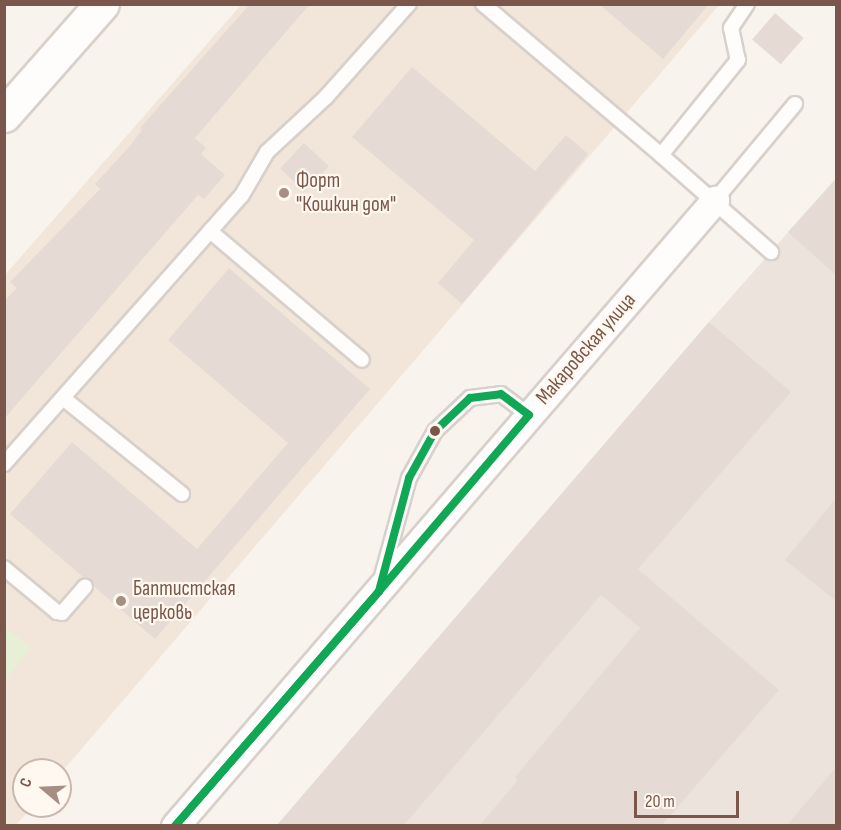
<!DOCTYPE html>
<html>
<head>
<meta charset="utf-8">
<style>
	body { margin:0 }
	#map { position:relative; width:841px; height:830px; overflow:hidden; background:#f9f3ed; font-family:"Sofia Sans Condensed",sans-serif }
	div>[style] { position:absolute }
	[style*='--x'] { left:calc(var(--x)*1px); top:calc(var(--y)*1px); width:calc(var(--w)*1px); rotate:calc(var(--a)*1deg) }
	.residential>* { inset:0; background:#f2e5da }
	.industrial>* { inset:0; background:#ece3dd }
	.green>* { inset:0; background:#e7f0d7 }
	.building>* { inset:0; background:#e6dbd4; transform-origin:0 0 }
	.roads { filter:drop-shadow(2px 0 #d8d0cb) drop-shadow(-2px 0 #d8d0cb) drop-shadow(0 2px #d8d0cb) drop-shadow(0 -2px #d8d0cb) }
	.lane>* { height:14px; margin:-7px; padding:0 7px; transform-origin:7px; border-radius:7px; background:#fefdfc }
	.street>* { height:27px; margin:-13.5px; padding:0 13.5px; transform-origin:13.5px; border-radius:13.5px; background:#fefdfc }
	.secondary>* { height:33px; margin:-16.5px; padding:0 16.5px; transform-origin:16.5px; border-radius:16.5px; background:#fefdfc }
	.bus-1>* { height:8px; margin:-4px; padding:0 4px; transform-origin:4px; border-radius:4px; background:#10a855 }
	.dots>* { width:16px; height:16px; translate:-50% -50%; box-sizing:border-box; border:3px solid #fff8f0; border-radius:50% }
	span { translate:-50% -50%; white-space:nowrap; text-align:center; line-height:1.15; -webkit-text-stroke:4.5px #fff8f0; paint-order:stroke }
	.poi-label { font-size:21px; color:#7a574a }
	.left { translate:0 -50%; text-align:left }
	.street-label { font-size:21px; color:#7a574a }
	.frame { position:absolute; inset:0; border:6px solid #7a574a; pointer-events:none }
	.north { position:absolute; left:12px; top:758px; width:60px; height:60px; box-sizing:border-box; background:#fff8f0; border:2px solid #cab8ae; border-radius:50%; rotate:289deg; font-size:16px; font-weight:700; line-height:24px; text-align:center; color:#7a574a }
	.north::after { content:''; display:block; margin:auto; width:21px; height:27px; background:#a68e83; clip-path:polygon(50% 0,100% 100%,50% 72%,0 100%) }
	.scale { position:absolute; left:634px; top:791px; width:105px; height:27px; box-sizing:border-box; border:3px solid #7a574a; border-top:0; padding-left:8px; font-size:18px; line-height:21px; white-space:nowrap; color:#7a574a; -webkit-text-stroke:4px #fff8f0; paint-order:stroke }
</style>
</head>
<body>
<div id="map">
	<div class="residential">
		<i style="clip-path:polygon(241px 5px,719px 5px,60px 774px,60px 770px,24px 770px,24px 806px,33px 806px,16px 825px,5px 826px,5px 275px)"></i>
	</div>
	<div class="industrial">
		<i style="clip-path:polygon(836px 178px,836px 825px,277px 826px,709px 322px)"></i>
	</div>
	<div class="green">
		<i style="clip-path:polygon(5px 627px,31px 648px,5px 680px)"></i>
	</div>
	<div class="building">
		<i style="clip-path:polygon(250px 4px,310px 4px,195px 138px,206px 148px,201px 154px,225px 175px,204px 199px,198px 195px,4px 419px,4px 301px,17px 288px,10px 282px,100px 189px,95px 184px,129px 147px,142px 130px,140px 128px)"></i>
		<i style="clip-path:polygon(599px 4px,709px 4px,663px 59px)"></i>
		<i style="left:775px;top:13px;width:38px;height:35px;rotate:41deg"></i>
		<i style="clip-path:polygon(412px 67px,535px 171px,566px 135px,588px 154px,462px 304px,438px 283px,474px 240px,352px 137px)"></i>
		<i style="left:304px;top:143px;width:34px;height:35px;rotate:43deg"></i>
		<i style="clip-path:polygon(837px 178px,837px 276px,788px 232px)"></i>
		<i style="clip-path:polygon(229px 268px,370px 389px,155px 639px,10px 514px,72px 442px,197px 549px,288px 443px,168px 340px)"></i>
		<i style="clip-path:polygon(709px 322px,791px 392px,638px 569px,779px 690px,662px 825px,480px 825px,518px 780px,515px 777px,640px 628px,601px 595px,404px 825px,277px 825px)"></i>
		<i style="clip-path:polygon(837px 497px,837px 602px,785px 560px)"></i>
		<i style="clip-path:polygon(837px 766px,837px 825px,787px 825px)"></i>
	</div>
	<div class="roads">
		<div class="lane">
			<i style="--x:483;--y:4;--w:233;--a:40.3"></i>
			<i style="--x:747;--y:4;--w:29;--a:124"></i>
			<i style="--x:731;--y:28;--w:33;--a:78"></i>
			<i style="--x:738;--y:60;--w:122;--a:129"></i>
			<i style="--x:661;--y:155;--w:147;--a:41.4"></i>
			<i style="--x:715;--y:200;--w:125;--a:-50.2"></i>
			<i style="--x:210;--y:231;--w:199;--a:40.3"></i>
			<i style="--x:63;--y:398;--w:153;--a:38.9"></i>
			<i style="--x:4;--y:464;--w:359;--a:-48.5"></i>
			<i style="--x:242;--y:195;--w:50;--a:-59.8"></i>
			<i style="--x:267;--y:152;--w:81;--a:-43"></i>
			<i style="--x:326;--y:97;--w:125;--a:-48.3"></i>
			<i style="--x:4;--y:568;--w:69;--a:39.7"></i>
			<i style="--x:57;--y:612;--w:5;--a:11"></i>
			<i style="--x:62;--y:613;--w:35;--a:-49"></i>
			<i style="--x:382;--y:576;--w:102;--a:-74.6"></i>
			<i style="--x:409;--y:478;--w:54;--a:-61"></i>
			<i style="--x:435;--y:431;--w:48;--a:-43.3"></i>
			<i style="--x:470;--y:398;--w:31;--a:-7"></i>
			<i style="--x:501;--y:394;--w:35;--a:37"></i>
		</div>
		<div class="street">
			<i style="--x:175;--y:826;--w:827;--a:-49.22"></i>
		</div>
		<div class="secondary">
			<i style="--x:4;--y:115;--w:148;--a:-48.6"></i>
		</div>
	</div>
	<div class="bus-1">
		<i style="--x:501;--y:394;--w:35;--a:37"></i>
		<i style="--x:529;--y:415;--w:231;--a:130.4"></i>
		<i style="--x:379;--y:591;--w:117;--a:-75.1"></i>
		<i style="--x:409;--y:478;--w:54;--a:-61"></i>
		<i style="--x:435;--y:431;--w:48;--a:-43.3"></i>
		<i style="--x:470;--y:398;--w:31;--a:-7"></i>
		<i style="--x:175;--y:826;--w:311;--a:-49"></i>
		<i style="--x:175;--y:826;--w:311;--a:-49"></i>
	</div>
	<div class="dots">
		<i style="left:284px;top:193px;background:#a68e83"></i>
		<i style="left:435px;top:431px;background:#7a574a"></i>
		<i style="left:121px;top:601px;background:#a68e83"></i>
	</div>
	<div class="poi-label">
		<span class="left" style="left:296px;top:193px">Форт<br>"Кошкин дом"</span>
		<span class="left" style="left:133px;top:601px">Баптистская<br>церковь</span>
	</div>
	<div class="street-label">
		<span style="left:586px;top:349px;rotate:-49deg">Макаровская улица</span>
	</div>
	<div class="frame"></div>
	<div class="north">С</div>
	<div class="scale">20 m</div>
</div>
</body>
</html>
